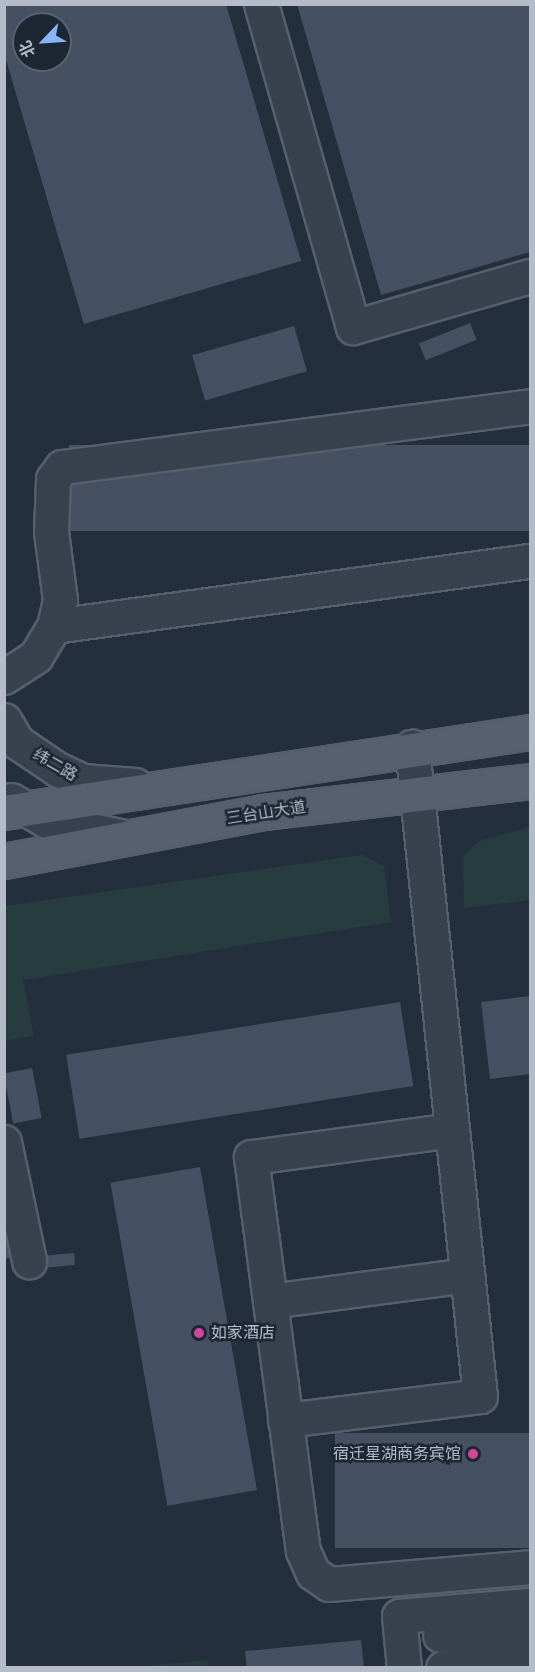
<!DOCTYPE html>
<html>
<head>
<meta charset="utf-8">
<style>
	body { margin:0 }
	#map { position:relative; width:535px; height:1672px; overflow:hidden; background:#242f3e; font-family:Rubik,"Noto Sans SC",sans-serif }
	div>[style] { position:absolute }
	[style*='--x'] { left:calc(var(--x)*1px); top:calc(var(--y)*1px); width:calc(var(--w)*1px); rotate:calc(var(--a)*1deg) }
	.green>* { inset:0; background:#263c3f }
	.building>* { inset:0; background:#455162; transform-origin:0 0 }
	.roads { filter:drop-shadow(2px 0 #565f6c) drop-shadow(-2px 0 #565f6c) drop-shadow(0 2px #565f6c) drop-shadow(0 -2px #565f6c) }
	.minor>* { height:33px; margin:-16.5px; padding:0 16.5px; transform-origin:16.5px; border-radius:16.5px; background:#38414e }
	.major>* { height:33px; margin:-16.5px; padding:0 16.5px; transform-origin:16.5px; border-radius:16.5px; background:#56606e }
	.dots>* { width:16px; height:16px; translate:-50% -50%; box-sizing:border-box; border:3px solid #1d2633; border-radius:50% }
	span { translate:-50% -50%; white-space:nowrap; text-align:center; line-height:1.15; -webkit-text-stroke:5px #1d2633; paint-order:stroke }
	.street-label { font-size:16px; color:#b4bcc9 }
	.poi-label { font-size:16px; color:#b4bcc9 }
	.left { translate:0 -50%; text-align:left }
	.right { translate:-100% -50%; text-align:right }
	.frame { position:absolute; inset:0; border:6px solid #b4bcc9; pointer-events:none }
	.north { position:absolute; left:12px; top:12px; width:60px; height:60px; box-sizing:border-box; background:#1d2633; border:2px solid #59626f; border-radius:50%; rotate:245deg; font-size:16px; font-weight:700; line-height:24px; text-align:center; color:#b4bcc9 }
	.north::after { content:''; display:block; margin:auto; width:21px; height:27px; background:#8ab4f8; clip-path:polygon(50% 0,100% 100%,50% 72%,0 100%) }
</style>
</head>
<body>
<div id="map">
	<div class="green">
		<i style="clip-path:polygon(530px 827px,530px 900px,464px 908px,463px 856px,479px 841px)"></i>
		<i style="clip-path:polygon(362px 855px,384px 866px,391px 922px,23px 980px,34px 1036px,5px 1041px,5px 906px)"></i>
		<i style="clip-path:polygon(207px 1660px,208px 1667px,137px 1667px)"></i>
	</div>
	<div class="building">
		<i style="clip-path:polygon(evenodd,4px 4px,226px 4px,301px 261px,84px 324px,4px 53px,4px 4px,24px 24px,60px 24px,60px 60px,24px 60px,24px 24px)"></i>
		<i style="clip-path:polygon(297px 4px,530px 4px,530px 252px,381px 295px)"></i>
		<i style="left:470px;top:323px;width:18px;height:55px;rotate:68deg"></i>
		<i style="left:294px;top:326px;width:47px;height:106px;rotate:74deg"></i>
		<i style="left:530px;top:445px;width:86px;height:461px;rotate:90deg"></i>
		<i style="clip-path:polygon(530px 996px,530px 1074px,490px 1079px,481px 1002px)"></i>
		<i style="left:400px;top:1002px;width:85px;height:338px;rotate:81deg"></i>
		<i style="left:32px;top:1068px;width:51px;height:29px;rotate:79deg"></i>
		<i style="left:200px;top:1167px;width:328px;height:91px;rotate:80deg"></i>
		<i style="clip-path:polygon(4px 1212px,15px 1257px,4px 1259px)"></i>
		<i style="left:74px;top:1253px;width:12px;height:28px;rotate:85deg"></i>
		<i style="left:530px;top:1433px;width:115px;height:195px;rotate:90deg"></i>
		<i style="clip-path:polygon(361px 1640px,364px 1668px,247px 1668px,245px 1651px)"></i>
	</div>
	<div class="roads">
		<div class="minor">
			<i style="--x:261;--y:4;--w:336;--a:74.1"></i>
			<i style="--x:353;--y:327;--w:184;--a:-16.1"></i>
			<i style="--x:54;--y:626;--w:480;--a:-7.8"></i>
			<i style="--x:4;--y:677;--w:38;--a:-33"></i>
			<i style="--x:36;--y:656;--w:35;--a:-59"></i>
			<i style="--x:54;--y:626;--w:27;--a:-77"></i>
			<i style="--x:60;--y:600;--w:69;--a:-97.5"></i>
			<i style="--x:51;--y:532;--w:53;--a:-87.8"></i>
			<i style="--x:53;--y:479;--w:15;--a:-53"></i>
			<i style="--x:62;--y:467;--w:472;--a:-7.4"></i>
			<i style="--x:4;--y:720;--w:26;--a:59"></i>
			<i style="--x:17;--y:742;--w:48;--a:34"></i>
			<i style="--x:57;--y:769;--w:29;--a:25"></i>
			<i style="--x:83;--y:781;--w:52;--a:4.4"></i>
			<i style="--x:11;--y:800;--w:42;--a:30.3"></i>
			<i style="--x:47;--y:821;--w:79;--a:11.7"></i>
			<i style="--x:452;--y:1130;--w:203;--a:172.3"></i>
			<i style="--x:251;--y:1157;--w:397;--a:82.5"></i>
			<i style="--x:303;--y:1551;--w:24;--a:66"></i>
			<i style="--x:313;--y:1573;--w:19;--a:35"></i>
			<i style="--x:329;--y:1584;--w:202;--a:-4.8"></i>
			<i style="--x:4;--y:1142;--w:122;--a:78.1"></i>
			<i style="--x:270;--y:1301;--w:199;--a:-7.5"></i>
			<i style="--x:285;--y:1420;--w:196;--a:-7"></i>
			<i style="--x:480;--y:1396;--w:653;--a:-95.98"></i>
			<i style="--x:440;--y:1635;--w:90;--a:-4.4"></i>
			<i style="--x:404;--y:1668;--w:52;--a:-95.5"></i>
			<i style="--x:399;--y:1616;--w:131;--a:-4.8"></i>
			<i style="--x:443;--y:1668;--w:87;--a:-5.3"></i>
		</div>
		<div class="major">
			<i style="--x:4;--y:812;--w:532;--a:-8.65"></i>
			<i style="--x:4;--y:861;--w:264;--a:-10.7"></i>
			<i style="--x:263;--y:812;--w:269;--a:-6.6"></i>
		</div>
	</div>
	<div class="dots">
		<i style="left:199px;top:1333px;background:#d1479c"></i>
		<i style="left:473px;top:1454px;background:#d1479c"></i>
	</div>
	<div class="street-label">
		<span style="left:55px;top:765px;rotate:30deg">纬二路</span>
		<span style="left:266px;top:813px;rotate:-9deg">三台山大道</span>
	</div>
	<div class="poi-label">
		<span class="left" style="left:211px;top:1333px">如家酒店</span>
		<span class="right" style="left:461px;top:1454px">宿迁星湖商务宾馆</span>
	</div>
	<div class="frame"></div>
	<div class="north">北</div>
</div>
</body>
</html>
